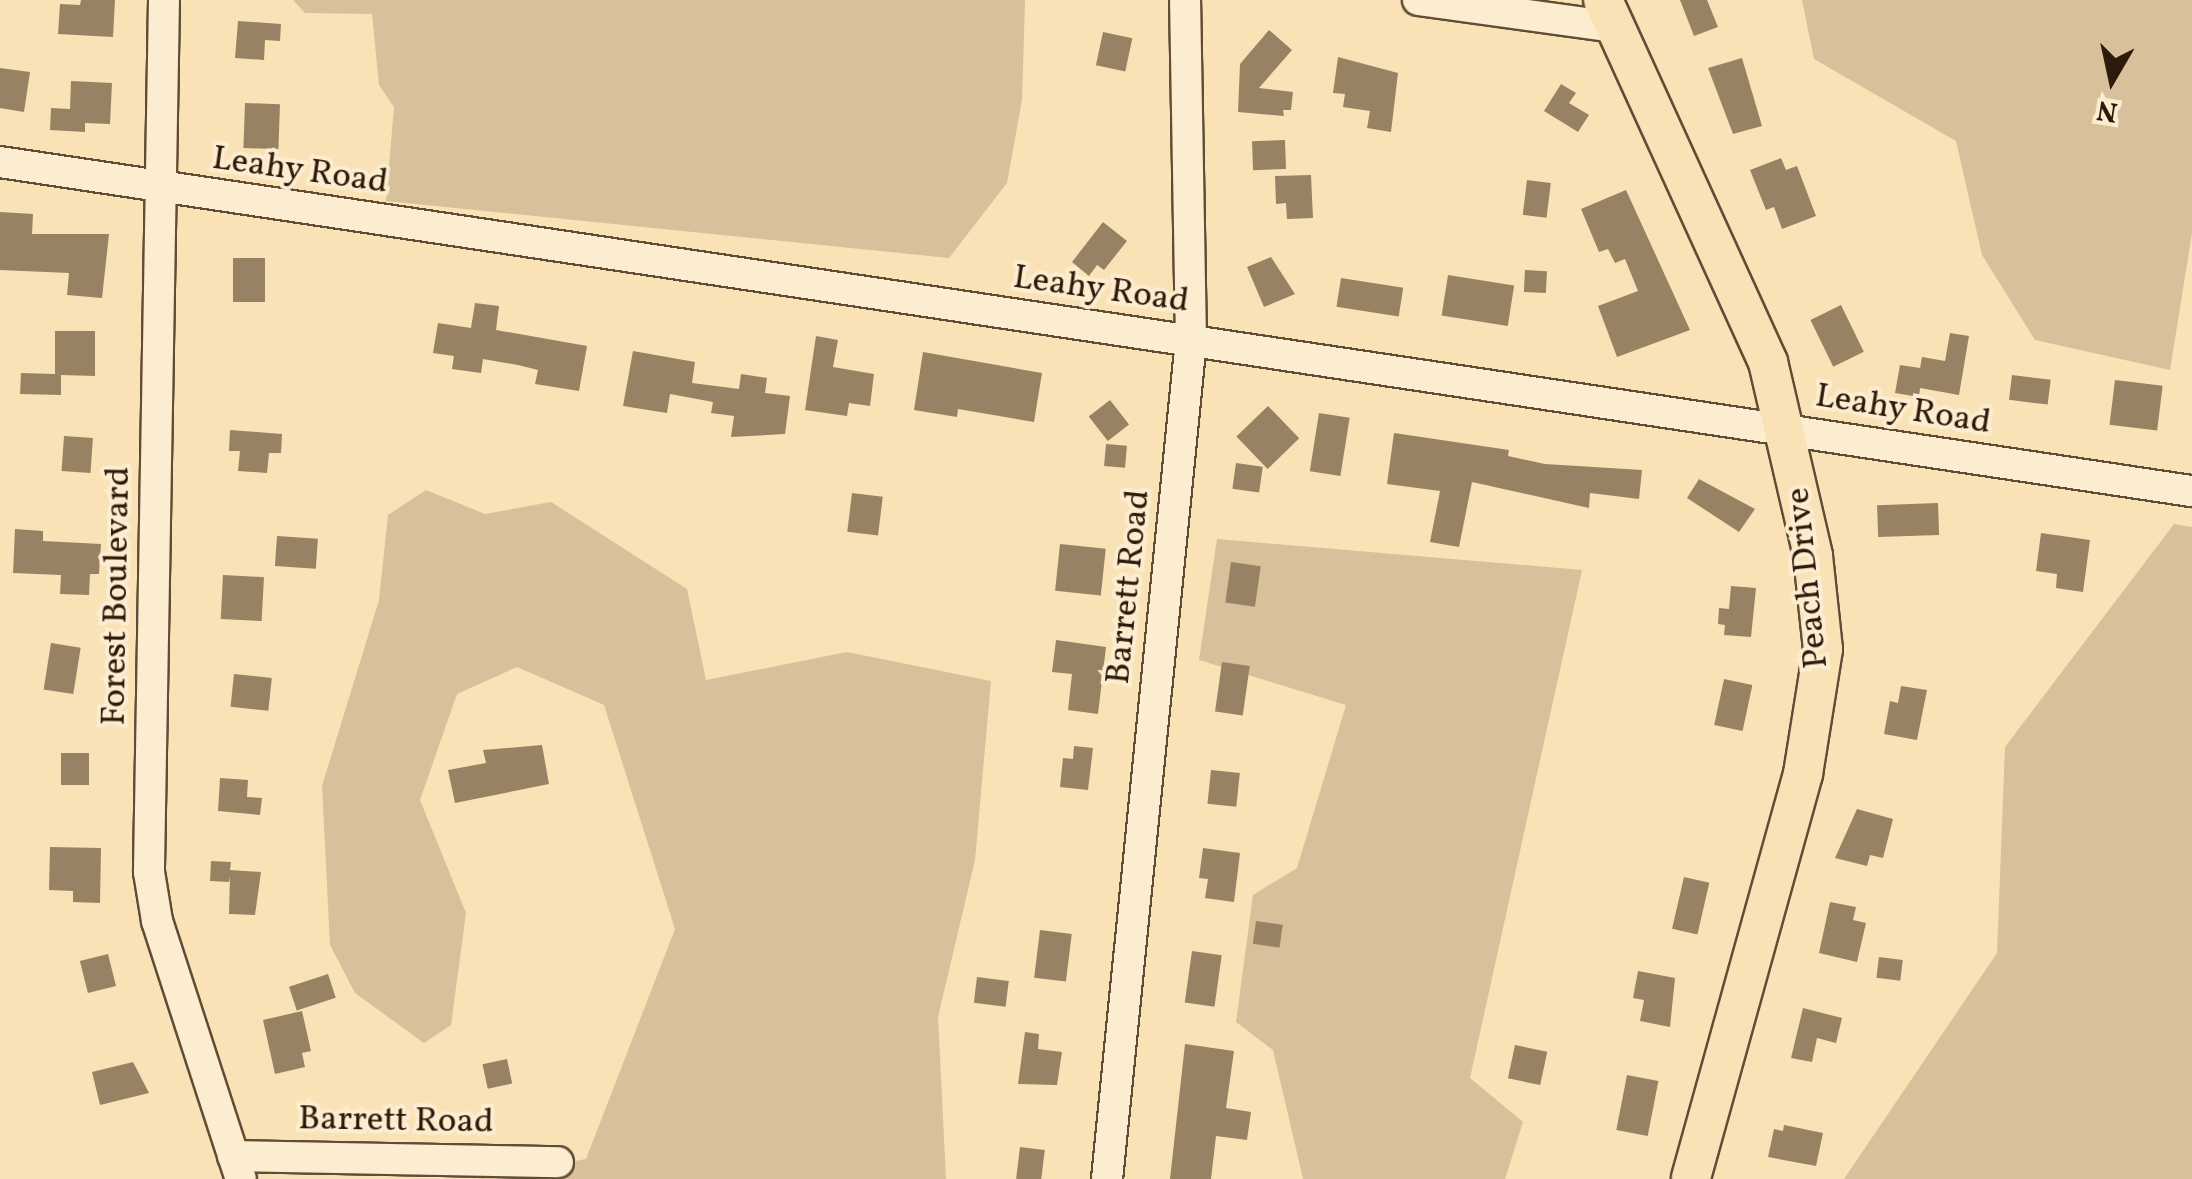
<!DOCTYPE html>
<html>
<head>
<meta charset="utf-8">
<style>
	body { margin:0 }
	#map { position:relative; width:2192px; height:1179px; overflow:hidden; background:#fae2b7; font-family:Vollkorn,serif }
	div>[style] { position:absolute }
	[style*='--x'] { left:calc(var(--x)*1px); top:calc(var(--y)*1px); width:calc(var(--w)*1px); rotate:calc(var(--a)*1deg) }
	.green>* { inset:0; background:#d7c09a }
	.building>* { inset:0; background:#988264; transform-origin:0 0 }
	.roads { filter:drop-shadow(2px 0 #614c35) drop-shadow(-2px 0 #614c35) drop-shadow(0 2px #614c35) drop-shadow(0 -2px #614c35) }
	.minor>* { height:30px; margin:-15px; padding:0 15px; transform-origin:15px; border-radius:15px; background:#fcecd0 }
	.major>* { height:38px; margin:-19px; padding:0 19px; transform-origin:19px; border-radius:19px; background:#fae2b7 }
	span { translate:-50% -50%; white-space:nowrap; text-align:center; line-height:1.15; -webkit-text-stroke:8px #fcecd0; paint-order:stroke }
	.street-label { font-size:35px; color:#2e1a0a }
	.north { position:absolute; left:2062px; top:30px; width:100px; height:100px; -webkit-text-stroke:8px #fcecd0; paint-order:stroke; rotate:189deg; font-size:28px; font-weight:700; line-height:40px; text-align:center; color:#2e1a0a }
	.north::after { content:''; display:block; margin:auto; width:35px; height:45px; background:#2e1a0a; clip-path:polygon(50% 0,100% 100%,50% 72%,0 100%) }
</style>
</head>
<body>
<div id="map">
	<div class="green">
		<i style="clip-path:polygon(293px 0,1025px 0,1022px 100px,1007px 183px,949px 258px,386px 201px,394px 107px,379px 85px,372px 14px,305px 13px)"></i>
		<i style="clip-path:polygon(1802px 0,2192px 0,2192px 233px,2170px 370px,2035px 340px,1982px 255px,1956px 141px,1814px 59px)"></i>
		<i style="clip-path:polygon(426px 490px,485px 514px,551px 502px,687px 589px,706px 680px,847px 652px,991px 681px,975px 860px,938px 1017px,946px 1179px,477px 1179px,586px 1159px,675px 929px,604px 705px,517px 667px,457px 694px,420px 800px,466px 913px,451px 1025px,424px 1043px,355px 993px,330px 945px,322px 786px,379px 600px,388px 515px)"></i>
		<i style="clip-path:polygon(2174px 524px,2192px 527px,2192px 1179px,1844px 1179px,1997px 953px,2005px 747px)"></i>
		<i style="clip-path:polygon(1217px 539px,1582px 570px,1470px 1078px,1523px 1122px,1505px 1179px,1303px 1179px,1273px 1050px,1236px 1022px,1253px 895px,1297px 868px,1346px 705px,1199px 660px)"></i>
	</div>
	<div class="building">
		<i style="clip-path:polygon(81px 0,115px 0,113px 37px,58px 34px,60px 4px,80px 5px)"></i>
		<i style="clip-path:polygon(1680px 0,1707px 0,1718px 27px,1694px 36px)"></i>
		<i style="clip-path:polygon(238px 21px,281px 24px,280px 41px,265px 40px,264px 60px,235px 58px)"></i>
		<i style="clip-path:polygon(1269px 30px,1292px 50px,1259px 88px,1293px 92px,1291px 110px,1283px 110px,1284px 116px,1238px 112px,1240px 64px)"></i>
		<i style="left:1103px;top:32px;width:30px;height:34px;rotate:12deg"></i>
		<i style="clip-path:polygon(1338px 57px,1398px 73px,1391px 132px,1367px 128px,1370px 111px,1343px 107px,1345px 94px,1333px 93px)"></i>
		<i style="clip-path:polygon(1742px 58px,1762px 126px,1733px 134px,1708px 68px)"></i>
		<i style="clip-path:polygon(0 68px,30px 72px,24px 112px,0 108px)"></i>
		<i style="clip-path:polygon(71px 81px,112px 83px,110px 124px,85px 123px,85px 132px,50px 130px,51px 108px,70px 109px)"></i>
		<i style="clip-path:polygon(1561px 84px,1576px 93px,1569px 103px,1589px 115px,1578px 132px,1544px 111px)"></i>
		<i style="left:245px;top:103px;width:35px;height:45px;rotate:2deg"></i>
		<i style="left:1285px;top:140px;width:29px;height:33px;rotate:88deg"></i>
		<i style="clip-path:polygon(1781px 158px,1786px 170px,1797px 166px,1816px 216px,1782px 229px,1774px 207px,1766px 210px,1750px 170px)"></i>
		<i style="clip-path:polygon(1311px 175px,1313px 218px,1287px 219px,1286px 203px,1276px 204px,1275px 176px)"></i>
		<i style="left:1527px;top:180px;width:24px;height:35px;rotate:7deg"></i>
		<i style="clip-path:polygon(1626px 190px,1690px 330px,1617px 357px,1598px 306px,1638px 291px,1625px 259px,1615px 263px,1608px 249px,1599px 252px,1581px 209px)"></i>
		<i style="clip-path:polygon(0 212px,33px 214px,32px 234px,109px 234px,102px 298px,67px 295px,69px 273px,0 270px)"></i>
		<i style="clip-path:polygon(1103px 222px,1127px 241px,1104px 270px,1097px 265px,1089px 276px,1072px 262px)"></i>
		<i style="clip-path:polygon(1271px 257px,1295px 294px,1264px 307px,1247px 267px)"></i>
		<i style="left:233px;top:258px;width:32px;height:44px"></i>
		<i style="left:1525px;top:270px;width:22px;height:22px;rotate:3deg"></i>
		<i style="left:1448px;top:275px;width:67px;height:41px;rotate:9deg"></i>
		<i style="left:1341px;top:278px;width:63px;height:29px;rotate:9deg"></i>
		<i style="clip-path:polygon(475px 303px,499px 306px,496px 330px,587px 346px,579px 391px,535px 384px,538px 370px,518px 365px,483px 359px,481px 373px,452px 369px,454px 356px,433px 353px,438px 323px,471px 328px)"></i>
		<i style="left:1841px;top:305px;width:52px;height:34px;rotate:64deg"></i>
		<i style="clip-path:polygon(55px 331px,95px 331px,95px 376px,61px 375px,61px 395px,20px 394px,21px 373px,55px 374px)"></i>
		<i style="clip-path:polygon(1950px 333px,1969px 336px,1959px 395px,1920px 388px,1919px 397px,1895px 393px,1900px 365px,1920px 368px,1922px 357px,1945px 361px)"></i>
		<i style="clip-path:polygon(816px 336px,838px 340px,833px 367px,874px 374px,870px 406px,849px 403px,847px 416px,805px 410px)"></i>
		<i style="clip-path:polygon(633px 351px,695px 362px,692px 383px,739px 389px,741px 374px,767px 378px,765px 393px,790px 396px,785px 434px,731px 437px,734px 416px,711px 413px,713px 402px,670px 394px,667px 413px,623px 406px)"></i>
		<i style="clip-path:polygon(923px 352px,1042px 373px,1034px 422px,958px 409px,957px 417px,914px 410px)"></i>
		<i style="left:2012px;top:375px;width:39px;height:25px;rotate:7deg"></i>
		<i style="left:2115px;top:380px;width:48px;height:45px;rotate:7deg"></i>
		<i style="left:1110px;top:400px;width:31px;height:27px;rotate:52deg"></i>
		<i style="left:1268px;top:406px;width:45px;height:44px;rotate:46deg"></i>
		<i style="left:1319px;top:413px;width:31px;height:59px;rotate:9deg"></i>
		<i style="clip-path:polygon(230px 430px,282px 434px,281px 453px,269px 453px,267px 473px,238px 471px,240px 451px,229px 451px)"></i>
		<i style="clip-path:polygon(1394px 433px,1509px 450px,1508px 456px,1545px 464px,1642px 470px,1639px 499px,1590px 493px,1589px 508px,1472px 482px,1459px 547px,1430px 542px,1440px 491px,1387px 484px)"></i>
		<i style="left:64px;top:436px;width:29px;height:35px;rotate:4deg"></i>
		<i style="left:1106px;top:444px;width:21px;height:22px;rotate:5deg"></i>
		<i style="left:1236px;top:463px;width:27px;height:26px;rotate:8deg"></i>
		<i style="clip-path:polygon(1699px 479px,1755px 509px,1739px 532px,1687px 498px)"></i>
		<i style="left:852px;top:493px;width:31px;height:39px;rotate:7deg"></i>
		<i style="left:1938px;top:503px;width:32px;height:61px;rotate:88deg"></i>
		<i style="clip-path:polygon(15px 529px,43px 531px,43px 541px,101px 544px,99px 574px,90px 574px,89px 595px,60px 594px,61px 575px,13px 573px)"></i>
		<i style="clip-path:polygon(2041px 533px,2090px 540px,2083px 592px,2056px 588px,2057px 574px,2036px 571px)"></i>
		<i style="left:277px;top:536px;width:41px;height:30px;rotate:4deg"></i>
		<i style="left:1060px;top:544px;width:46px;height:47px;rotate:6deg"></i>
		<i style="left:1231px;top:562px;width:30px;height:41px;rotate:8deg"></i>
		<i style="left:223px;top:575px;width:41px;height:44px;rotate:3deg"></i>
		<i style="clip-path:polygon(1731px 586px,1756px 588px,1751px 637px,1724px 635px,1725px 625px,1718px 624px,1719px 608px,1729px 609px)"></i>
		<i style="clip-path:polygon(1056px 640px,1106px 647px,1098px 714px,1068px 710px,1072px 674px,1052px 672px)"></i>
		<i style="left:51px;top:643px;width:30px;height:47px;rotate:9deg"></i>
		<i style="left:1222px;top:662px;width:28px;height:50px;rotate:8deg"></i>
		<i style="left:234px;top:674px;width:38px;height:33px;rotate:6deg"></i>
		<i style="left:1724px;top:679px;width:29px;height:47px;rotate:12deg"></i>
		<i style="clip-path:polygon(1901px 686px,1927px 690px,1917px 740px,1884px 734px,1890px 701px,1898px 703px)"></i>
		<i style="clip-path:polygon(542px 745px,549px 784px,455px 803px,448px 770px,486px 763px,483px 750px)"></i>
		<i style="clip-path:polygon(1074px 746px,1093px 748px,1088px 790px,1060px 787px,1063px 758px,1073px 759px)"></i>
		<i style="left:61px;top:753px;width:28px;height:32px"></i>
		<i style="left:1211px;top:770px;width:29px;height:34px;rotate:6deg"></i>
		<i style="clip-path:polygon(220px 778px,248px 780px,247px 797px,262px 798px,260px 815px,218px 811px)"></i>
		<i style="clip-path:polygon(1857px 809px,1893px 819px,1883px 858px,1870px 855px,1867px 866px,1835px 858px)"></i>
		<i style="clip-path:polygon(50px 847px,101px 848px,100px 903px,73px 902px,73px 891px,49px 890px)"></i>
		<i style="clip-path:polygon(1203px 848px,1240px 853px,1234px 902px,1205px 898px,1208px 879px,1199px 878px)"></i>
		<i style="clip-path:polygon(211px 861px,231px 862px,230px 870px,261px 872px,255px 915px,229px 914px,230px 876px,229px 882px,210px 881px)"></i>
		<i style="left:1684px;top:877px;width:26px;height:53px;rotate:13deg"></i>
		<i style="clip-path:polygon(1830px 902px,1856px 907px,1853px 920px,1866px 923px,1857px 962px,1819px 953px)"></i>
		<i style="left:1256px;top:921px;width:27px;height:23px;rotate:8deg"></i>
		<i style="left:1040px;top:930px;width:32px;height:48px;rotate:7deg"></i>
		<i style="left:1192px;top:951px;width:30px;height:52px;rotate:8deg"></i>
		<i style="left:108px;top:954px;width:33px;height:29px;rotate:76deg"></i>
		<i style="left:1879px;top:957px;width:24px;height:21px;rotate:7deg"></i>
		<i style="clip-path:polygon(1638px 971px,1675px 978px,1670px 1027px,1640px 1021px,1644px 1000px,1633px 998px)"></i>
		<i style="left:328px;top:974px;width:25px;height:41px;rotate:72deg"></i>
		<i style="left:977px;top:977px;width:32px;height:26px;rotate:7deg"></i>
		<i style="clip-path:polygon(1803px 1008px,1842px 1018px,1836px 1043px,1817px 1038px,1812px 1062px,1791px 1058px)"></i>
		<i style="clip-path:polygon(302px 1011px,311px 1051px,302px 1053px,305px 1067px,275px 1074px,263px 1020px)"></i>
		<i style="clip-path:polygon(1025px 1032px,1039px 1034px,1038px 1049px,1062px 1052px,1057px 1085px,1018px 1084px)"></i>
		<i style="clip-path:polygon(1185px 1044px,1234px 1051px,1226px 1108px,1251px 1112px,1247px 1140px,1216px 1136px,1211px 1179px,1170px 1179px)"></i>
		<i style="left:1515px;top:1045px;width:33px;height:34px;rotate:12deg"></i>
		<i style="left:507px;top:1059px;width:25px;height:25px;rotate:78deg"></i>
		<i style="clip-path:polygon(133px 1062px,149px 1093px,100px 1105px,92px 1072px)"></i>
		<i style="left:1627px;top:1075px;width:32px;height:56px;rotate:11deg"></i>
		<i style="clip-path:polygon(1784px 1125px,1823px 1133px,1816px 1166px,1768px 1157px,1774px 1129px,1783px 1131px)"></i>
		<i style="left:1020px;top:1147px;width:25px;height:32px;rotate:7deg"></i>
	</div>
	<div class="roads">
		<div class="minor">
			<i style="--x:164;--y:0;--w:872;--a:90.99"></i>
			<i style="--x:149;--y:872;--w:50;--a:80.7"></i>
			<i style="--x:157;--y:921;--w:271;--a:72"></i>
			<i style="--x:1418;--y:0;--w:199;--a:7.8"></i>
			<i style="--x:0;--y:162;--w:2217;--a:8.54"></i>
			<i style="--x:233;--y:1156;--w:325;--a:1.1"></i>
			<i style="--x:1107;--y:1179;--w:842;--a:-84.28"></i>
			<i style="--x:1191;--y:341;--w:341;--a:-91"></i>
		</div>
		<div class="major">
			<i style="--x:1603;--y:0;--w:398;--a:65.5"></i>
			<i style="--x:1768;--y:362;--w:199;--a:76.9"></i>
			<i style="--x:1813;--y:556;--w:94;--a:83.9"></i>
			<i style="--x:1823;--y:649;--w:127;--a:99.1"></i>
			<i style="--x:1803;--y:774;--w:420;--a:105.5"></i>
		</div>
	</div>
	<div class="street-label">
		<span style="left:300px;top:171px;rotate:8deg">Leahy Road</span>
		<span style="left:1101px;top:290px;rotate:8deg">Leahy Road</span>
		<span style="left:1903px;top:410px;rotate:9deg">Leahy Road</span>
		<span style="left:1808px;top:578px;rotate:-96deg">Peach Drive</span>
		<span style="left:1129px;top:587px;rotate:-84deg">Barrett Road</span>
		<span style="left:117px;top:596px;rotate:-89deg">Forest Boulevard</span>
		<span style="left:396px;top:1121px;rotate:1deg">Barrett Road</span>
	</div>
	<div class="north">N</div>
</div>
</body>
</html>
